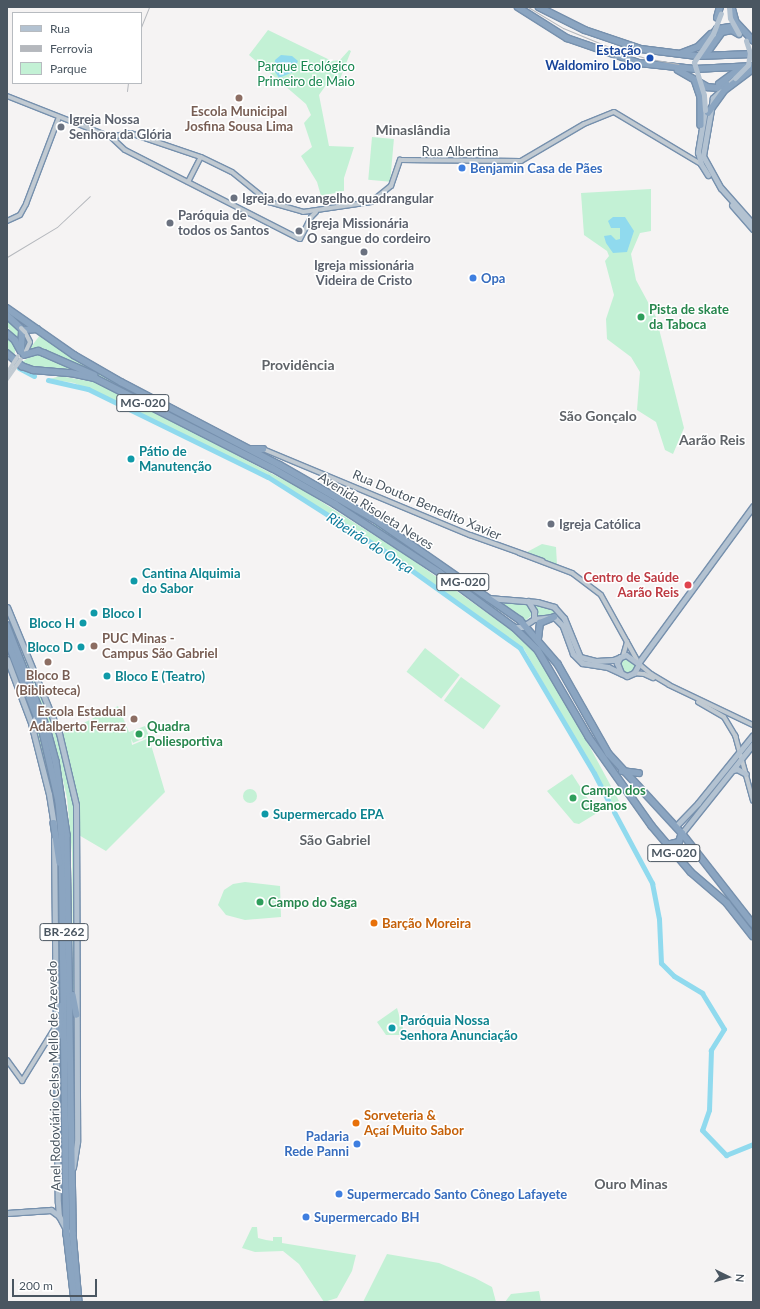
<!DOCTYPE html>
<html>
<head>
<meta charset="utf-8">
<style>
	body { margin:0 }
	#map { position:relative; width:760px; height:1309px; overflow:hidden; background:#f5f3f3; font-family:Lato,sans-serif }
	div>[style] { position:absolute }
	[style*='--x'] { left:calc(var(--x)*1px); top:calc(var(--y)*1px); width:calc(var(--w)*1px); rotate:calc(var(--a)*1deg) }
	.green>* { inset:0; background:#c3f1d5; transform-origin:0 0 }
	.round { border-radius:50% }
	.water>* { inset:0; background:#90daee }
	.river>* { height:5px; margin:-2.5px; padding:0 2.5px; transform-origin:2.5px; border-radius:2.5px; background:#90daee }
	.roads { filter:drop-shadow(1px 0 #7690ad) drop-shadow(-1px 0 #7690ad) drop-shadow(0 1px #7690ad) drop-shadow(0 -1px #7690ad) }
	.minor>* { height:4px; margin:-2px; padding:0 2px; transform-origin:2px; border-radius:2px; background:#c1cad2 }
	.major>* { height:5px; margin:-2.5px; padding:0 2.5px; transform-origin:2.5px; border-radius:2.5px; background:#b3c2d1 }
	.highway>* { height:5.5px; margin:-2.75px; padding:0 2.75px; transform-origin:2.75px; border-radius:2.75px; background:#8ba5c1 }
	.rail>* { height:1px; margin:-0.5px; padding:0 0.5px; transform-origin:0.5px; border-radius:0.5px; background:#b5b8bd }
	.minor-bridge>* { height:4px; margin:-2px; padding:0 2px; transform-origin:2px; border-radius:2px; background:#c1cad2 }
	.major-bridge>* { height:5px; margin:-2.5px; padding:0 2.5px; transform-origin:2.5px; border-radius:2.5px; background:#b3c2d1 }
	.dots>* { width:11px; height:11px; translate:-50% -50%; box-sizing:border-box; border:2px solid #fff; border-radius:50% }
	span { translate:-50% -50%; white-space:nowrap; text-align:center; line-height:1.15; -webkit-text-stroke:3px #fff; paint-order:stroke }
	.shield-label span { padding:1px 3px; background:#fff; border:1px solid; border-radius:3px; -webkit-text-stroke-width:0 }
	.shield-label { font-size:12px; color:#4a5661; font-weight:700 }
	.transit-label { font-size:13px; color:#164399; font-weight:700 }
	.right { translate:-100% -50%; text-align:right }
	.park-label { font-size:13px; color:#17864f }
	.education-label { font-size:13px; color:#785e54; font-weight:700 }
	.left { translate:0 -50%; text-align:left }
	.worship-label { font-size:13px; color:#5b616d; font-weight:700 }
	.street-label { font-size:13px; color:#4a5661 }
	.shop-label { font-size:13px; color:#366cbe; font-weight:700 }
	.leisure-label { font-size:13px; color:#27864d; font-weight:700 }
	.culture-label { font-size:13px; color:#0d838f; font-weight:700 }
	.health-label { font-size:13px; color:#be3a42; font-weight:700 }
	.food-label { font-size:13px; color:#c56008; font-weight:700 }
	.neighbourhood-label { font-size:14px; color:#5f6368; font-weight:700 }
	.water-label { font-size:14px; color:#0c7c9b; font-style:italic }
	.frame { position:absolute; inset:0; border:8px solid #4a5661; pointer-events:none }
	.legend { position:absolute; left:12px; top:12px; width:130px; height:72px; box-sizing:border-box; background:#fff; border:1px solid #b7bbc0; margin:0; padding:5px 7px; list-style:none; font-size:12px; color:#4a5661 }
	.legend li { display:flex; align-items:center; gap:8px; height:20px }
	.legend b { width:20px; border:1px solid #b7bbc0 }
	.north { position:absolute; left:708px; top:1257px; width:40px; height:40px; -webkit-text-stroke:3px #fff; paint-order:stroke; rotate:95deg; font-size:11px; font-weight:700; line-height:16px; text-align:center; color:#4a5661 }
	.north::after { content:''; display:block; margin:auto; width:14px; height:18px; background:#4a5661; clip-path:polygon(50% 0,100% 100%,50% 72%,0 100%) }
	.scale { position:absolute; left:12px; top:1279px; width:85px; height:18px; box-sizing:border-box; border:2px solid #4a5661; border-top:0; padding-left:5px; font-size:12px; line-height:14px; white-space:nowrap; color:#4a5661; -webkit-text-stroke:3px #fff; paint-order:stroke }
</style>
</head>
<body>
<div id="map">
	<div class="green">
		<i style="clip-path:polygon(268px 30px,332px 61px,340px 60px,349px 50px,351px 51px,340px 79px,326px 85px,319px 95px,329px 146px,354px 147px,344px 178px,344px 191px,321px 196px,317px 182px,301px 156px,312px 147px,304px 123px,311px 115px,306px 104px,249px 55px)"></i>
		<i style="left:372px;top:137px;width:22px;height:43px;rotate:5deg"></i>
		<i style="clip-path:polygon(651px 189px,651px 231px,640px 233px,631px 254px,636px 280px,656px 317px,684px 428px,673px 454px,665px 450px,656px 422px,637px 410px,640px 372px,631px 357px,607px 339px,606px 319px,614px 295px,605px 261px,609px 256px,607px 251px,584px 235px,581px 193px)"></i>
		<i style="clip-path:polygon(7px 318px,22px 331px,22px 346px,7px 326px)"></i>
		<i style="clip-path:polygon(7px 335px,16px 346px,14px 357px,7px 349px)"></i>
		<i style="clip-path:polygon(40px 335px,133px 392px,242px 448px,154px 406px,90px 371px,52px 355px,28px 351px)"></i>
		<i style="clip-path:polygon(34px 354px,44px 355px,84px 371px,34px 368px,22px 362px)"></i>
		<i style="clip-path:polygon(60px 376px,99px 383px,303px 490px,410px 558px,511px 630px,535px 653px,557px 686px,619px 801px,612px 806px,524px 649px,368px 540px,273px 479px,95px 392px,74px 383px,50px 379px)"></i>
		<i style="clip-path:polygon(249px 452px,284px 469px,372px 522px,247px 453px)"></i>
		<i style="clip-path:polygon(371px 524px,376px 524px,522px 625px,475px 596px)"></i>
		<i style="clip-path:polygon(542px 544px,556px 547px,557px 565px,527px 552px)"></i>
		<i style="clip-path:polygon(498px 601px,527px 604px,531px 609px,531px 616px,525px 621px)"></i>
		<i style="clip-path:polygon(533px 603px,551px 607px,561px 620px,553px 615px,536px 617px)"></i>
		<i style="clip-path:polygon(7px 612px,57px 736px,118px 706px,129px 732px,145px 726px,149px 736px,133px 743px,131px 738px,132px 745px,149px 738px,165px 792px,106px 851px,77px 834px,76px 1005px,73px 989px,72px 853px,67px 798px,53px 735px)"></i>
		<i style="clip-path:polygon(7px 644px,43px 740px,58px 810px,61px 852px,53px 794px,33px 718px)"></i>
		<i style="left:425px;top:648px;width:44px;height:30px;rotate:38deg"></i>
		<i style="clip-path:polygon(626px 657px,636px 663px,636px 668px,628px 675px,623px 672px,619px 664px,619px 660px)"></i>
		<i style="left:461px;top:677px;width:49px;height:29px;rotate:36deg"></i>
		<i style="clip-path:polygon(572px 774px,597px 813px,579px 824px,574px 823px,547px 791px)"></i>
		<i class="round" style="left:243px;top:789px;width:14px;height:14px"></i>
		<i style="clip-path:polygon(58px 859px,62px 882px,62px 991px,60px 1013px)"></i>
		<i style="clip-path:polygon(245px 882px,280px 886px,281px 917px,245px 920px,226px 915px,218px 905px,224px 890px,233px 884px)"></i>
		<i style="clip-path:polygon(397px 1008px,405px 1035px,386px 1035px,377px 1022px)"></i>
		<i style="clip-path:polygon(63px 1016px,65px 1191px,62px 1199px,60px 1046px)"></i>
		<i style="clip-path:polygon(252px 1227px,257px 1227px,258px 1238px,266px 1240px,273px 1241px,273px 1237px,282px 1237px,282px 1243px,356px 1255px,352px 1271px,337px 1298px,324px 1302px,299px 1264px,283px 1251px,255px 1252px,242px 1248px)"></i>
		<i style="clip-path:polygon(387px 1254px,439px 1263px,475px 1278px,492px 1287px,496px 1302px,363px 1302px)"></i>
		<i style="clip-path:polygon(539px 1291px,541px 1302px,505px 1302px,511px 1294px)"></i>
	</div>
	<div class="water">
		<i style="clip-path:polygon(281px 55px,292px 56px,298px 61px,293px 72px,279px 78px,274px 70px,275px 60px)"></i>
		<i style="clip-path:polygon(613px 217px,625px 217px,634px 231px,627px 252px,613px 253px,606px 243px,604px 236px,611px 235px,616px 240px,620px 239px,620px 228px,611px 228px,608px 221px)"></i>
	</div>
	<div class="river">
		<i style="--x:19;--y:368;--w:17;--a:28"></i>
		<i style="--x:48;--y:380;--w:41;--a:12.7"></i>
		<i style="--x:88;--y:389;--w:200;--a:26.1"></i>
		<i style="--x:268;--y:477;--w:140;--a:32.4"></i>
		<i style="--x:386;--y:552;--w:165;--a:35.6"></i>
		<i style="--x:520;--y:648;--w:145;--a:59.4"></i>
		<i style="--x:594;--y:773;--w:35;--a:63"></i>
		<i style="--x:614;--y:812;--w:81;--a:61.8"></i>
		<i style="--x:652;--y:883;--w:37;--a:79"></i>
		<i style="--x:659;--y:919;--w:44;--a:87.4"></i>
		<i style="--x:661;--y:963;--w:18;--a:45"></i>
		<i style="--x:674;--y:976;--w:33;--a:31"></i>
		<i style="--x:702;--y:993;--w:42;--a:58.6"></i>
		<i style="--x:724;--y:1029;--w:25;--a:122"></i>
		<i style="--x:711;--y:1050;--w:60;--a:91.9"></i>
		<i style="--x:709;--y:1110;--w:21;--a:109"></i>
		<i style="--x:702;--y:1130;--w:35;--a:46"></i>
		<i style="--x:726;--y:1155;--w:29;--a:-22"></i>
	</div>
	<div class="roads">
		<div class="minor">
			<i style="--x:7;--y:96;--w:112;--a:21.5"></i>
			<i style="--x:111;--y:137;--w:19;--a:43"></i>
			<i style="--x:125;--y:150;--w:196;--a:27"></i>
			<i style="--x:300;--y:239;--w:25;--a:-63"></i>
			<i style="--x:311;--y:217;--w:7;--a:-45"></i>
			<i style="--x:111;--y:137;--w:19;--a:-12"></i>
			<i style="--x:130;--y:133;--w:75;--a:18.7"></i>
			<i style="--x:201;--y:157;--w:34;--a:26"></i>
			<i style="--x:232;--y:172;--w:48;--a:39"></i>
			<i style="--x:269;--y:202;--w:35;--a:16"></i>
			<i style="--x:303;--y:212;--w:69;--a:-8.4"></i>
			<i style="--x:371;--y:202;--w:26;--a:-39"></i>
			<i style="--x:391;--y:186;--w:28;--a:-71"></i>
			<i style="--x:400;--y:160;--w:121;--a:0.5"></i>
			<i style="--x:521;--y:161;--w:73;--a:-30.4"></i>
			<i style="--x:584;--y:124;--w:32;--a:-22"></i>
			<i style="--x:614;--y:112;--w:101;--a:30.9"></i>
			<i style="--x:188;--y:182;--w:28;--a:-63"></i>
			<i style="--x:7;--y:221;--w:14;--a:-25"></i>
			<i style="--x:20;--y:215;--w:13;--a:-61"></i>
			<i style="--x:26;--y:204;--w:93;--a:-69.2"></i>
			<i style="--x:24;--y:355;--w:14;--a:-65"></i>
			<i style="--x:30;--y:342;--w:11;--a:-117"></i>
			<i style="--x:263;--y:449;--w:224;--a:22.6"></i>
			<i style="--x:470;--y:535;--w:77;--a:19.6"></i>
			<i style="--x:519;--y:553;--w:57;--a:20.7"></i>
			<i style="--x:572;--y:573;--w:36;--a:37"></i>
			<i style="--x:601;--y:595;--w:74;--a:61"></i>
			<i style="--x:623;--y:656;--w:15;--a:-74"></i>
			<i style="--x:639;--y:664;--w:16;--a:40"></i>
			<i style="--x:651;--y:674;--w:21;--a:31"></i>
			<i style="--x:669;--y:685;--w:93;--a:25.5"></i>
			<i style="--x:634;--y:673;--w:10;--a:6"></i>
			<i style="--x:644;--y:674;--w:10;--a:24"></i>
			<i style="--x:698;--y:702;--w:30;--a:30"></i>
			<i style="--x:724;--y:717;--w:23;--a:59"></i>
			<i style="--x:735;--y:735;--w:68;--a:74.7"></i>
			<i style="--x:7;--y:1060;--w:26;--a:54"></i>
			<i style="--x:22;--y:1081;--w:65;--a:-58.3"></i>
		</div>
		<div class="major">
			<i style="--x:735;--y:78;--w:30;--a:138"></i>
			<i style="--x:713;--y:98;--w:59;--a:99.8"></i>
			<i style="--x:703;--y:156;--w:37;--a:61"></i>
			<i style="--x:721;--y:188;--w:48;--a:48.4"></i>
			<i style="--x:705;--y:110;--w:43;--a:99.5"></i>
			<i style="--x:698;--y:152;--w:12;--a:76"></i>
			<i style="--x:701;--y:164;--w:13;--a:58"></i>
			<i style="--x:732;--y:205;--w:32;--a:49"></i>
			<i style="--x:488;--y:598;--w:49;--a:4.7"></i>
			<i style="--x:537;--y:602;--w:18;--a:16"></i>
			<i style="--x:554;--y:607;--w:15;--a:48"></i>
			<i style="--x:564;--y:618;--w:42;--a:67.7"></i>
			<i style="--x:580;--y:657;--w:16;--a:14"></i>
			<i style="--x:596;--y:661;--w:17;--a:-3"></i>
			<i style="--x:613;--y:660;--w:14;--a:-21"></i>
			<i style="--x:626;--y:655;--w:16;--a:35"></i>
			<i style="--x:639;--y:664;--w:10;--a:119"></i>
			<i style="--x:634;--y:673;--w:8;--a:157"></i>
			<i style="--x:627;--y:676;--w:21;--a:-155"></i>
			<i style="--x:608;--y:667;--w:26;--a:-171"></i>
			<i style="--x:582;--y:663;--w:13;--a:-135"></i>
			<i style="--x:573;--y:654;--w:30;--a:-110"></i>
			<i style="--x:563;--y:626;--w:13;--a:-135"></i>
			<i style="--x:554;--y:617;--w:20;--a:174"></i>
			<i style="--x:534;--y:619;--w:14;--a:146"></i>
			<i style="--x:522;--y:627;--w:8;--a:180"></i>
			<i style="--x:528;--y:601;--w:12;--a:59"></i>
			<i style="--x:534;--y:611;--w:8;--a:90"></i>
			<i style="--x:7;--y:607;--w:136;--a:67.6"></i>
			<i style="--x:59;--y:733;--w:74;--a:76.7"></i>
			<i style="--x:76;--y:805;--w:337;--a:89.8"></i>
			<i style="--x:77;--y:1142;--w:26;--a:99"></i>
			<i style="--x:620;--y:657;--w:7;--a:117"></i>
			<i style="--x:617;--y:663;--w:11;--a:68"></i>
			<i style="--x:7;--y:659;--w:68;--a:69.4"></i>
			<i style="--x:31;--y:723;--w:73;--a:75.8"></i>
			<i style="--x:49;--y:794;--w:31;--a:81"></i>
			<i style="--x:639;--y:662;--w:193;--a:-53.8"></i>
			<i style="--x:733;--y:770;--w:4;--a:-14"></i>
			<i style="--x:737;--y:769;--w:10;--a:29"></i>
			<i style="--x:676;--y:826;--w:32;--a:-46"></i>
			<i style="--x:698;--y:803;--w:87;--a:-51"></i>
			<i style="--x:682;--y:833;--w:114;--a:-51.4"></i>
			<i style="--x:54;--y:839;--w:364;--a:89.4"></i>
			<i style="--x:58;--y:1203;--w:13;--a:86"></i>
			<i style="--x:59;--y:1216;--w:17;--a:62"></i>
			<i style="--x:7;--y:1213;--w:44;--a:-3.9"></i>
			<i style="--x:51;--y:1210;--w:10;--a:37"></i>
		</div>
		<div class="highway">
			<i style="--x:518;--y:7;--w:58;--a:32.3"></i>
			<i style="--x:567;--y:38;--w:76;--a:19.1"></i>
			<i style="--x:639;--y:63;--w:56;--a:6.1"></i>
			<i style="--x:695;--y:69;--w:58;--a:-3"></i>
			<i style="--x:539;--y:7;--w:51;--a:26.6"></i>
			<i style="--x:585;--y:30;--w:59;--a:18.7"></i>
			<i style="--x:641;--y:49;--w:56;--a:7.1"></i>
			<i style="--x:697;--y:56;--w:56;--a:-2"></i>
			<i style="--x:732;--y:7;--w:16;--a:75"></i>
			<i style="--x:736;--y:22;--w:25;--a:47"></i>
			<i style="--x:717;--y:18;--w:11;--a:-75"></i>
			<i style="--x:713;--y:34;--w:6;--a:-51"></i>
			<i style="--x:717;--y:29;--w:13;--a:-9"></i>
			<i style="--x:682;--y:53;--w:17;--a:-21"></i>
			<i style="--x:698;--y:47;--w:18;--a:-45"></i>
			<i style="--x:701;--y:55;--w:9;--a:-32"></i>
			<i style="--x:709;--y:50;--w:22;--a:-54"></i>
			<i style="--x:722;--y:32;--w:10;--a:-11"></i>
			<i style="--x:732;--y:30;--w:8;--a:30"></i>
			<i style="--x:678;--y:70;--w:34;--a:30"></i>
			<i style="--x:707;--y:87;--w:10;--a:6"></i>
			<i style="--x:717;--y:88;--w:10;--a:-24"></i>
			<i style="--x:695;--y:80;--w:18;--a:71"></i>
			<i style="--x:701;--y:97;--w:28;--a:90"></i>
			<i style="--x:719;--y:84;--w:27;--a:-36"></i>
			<i style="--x:708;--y:113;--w:29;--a:-54"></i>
			<i style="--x:725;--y:90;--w:35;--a:-37"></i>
			<i style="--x:7;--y:308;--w:82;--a:35"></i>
			<i style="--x:74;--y:355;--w:54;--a:29.9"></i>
			<i style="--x:121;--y:382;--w:179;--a:27.6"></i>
			<i style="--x:280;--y:465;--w:114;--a:29.9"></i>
			<i style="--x:379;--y:522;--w:172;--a:34.8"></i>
			<i style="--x:520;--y:620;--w:58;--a:49.2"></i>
			<i style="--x:558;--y:664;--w:103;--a:60.5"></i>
			<i style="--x:609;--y:754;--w:108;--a:47.3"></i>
			<i style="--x:682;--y:833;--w:115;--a:52"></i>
			<i style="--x:7;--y:315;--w:19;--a:43"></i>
			<i style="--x:7;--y:333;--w:11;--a:41"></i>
			<i style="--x:15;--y:340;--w:13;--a:61"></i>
			<i style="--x:21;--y:351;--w:18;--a:-87"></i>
			<i style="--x:22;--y:333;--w:4;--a:-45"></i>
			<i style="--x:25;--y:330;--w:12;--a:-5"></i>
			<i style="--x:7;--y:353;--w:20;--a:41"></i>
			<i style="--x:22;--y:366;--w:12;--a:20"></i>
			<i style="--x:33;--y:370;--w:38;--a:5"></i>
			<i style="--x:71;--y:373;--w:25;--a:12"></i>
			<i style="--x:95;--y:378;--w:199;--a:27"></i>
			<i style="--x:272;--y:468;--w:73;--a:29.7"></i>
			<i style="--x:335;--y:504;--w:124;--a:33.2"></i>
			<i style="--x:439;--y:572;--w:93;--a:36.3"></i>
			<i style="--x:514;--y:627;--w:33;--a:44"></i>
			<i style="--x:538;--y:650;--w:101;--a:59.6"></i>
			<i style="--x:589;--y:737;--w:109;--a:54.7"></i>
			<i style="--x:652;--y:826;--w:60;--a:49.7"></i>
			<i style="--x:691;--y:872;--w:48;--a:40.7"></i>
			<i style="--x:727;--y:903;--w:42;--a:51.8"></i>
			<i style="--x:24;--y:355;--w:15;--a:-16"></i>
			<i style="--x:38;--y:351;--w:6;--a:18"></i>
			<i style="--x:44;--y:353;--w:55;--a:23.7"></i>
			<i style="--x:252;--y:449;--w:11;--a:0"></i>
			<i style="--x:7;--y:625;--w:110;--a:68.8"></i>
			<i style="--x:47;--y:728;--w:34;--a:75"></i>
			<i style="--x:56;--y:761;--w:75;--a:81.5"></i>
			<i style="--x:67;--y:835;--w:398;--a:89.1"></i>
			<i style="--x:73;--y:1233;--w:69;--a:85"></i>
			<i style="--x:7;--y:639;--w:100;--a:68.8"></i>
			<i style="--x:43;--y:732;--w:72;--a:77.1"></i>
			<i style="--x:59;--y:802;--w:35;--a:85"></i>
			<i style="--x:62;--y:837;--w:397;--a:89.3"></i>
			<i style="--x:67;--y:1234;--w:68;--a:83.3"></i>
			<i style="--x:538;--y:639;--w:16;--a:-83"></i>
			<i style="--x:540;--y:623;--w:15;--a:-23"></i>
			<i style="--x:622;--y:771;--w:17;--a:7"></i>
			<i style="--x:54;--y:823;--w:40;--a:81.5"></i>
			<i style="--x:667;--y:845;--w:12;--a:-14"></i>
			<i style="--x:679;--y:842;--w:9;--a:-72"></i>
			<i style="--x:73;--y:995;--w:20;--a:79"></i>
			<i style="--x:58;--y:1037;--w:31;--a:-83"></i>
		</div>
	</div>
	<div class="rail">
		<i style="--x:528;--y:7;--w:41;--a:31"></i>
		<i style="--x:563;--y:28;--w:55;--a:22.4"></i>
		<i style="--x:614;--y:49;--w:32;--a:16"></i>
		<i style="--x:645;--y:58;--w:34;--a:10"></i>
		<i style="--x:141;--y:27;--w:22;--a:-68"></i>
		<i style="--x:127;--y:91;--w:8;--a:-83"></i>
		<i style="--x:7;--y:257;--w:58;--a:-31"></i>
		<i style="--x:57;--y:227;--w:45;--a:-43.2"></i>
	</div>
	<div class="minor-bridge">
		<i style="--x:21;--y:328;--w:6;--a:45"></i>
		<i style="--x:7;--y:373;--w:20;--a:-57"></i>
		<i style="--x:7;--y:379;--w:24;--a:-55"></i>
	</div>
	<div class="major-bridge">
		<i style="--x:729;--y:7;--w:11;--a:85"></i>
		<i style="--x:730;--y:18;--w:18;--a:61"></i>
		<i style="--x:735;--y:78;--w:18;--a:-45"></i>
		<i style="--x:748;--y:65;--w:12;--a:-81"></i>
		<i style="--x:750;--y:53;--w:13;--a:-108"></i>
		<i style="--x:705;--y:110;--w:15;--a:-94"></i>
		<i style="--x:704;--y:95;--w:34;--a:-107"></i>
		<i style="--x:694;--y:62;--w:34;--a:-56"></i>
		<i style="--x:713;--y:34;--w:22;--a:-69"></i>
	</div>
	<div class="dots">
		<i style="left:650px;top:58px;background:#1a4fb4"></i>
		<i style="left:239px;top:98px;background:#8d6e63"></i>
		<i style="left:61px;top:127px;background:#6b7280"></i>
		<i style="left:462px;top:168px;background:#3f7fe0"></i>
		<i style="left:234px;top:198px;background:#6b7280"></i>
		<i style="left:170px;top:223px;background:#6b7280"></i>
		<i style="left:299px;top:231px;background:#6b7280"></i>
		<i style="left:364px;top:252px;background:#6b7280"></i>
		<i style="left:473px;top:278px;background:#3f7fe0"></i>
		<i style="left:641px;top:317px;background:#2e9e5b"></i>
		<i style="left:131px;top:459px;background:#0f9aa8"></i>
		<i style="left:551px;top:524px;background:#6b7280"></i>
		<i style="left:134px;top:581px;background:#0f9aa8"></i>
		<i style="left:688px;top:585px;background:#e0444e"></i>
		<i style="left:94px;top:613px;background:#0f9aa8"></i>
		<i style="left:83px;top:623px;background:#0f9aa8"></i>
		<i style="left:94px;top:646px;background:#8d6e63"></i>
		<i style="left:81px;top:647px;background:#0f9aa8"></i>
		<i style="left:48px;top:662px;background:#8d6e63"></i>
		<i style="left:107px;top:676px;background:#0f9aa8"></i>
		<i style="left:134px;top:719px;background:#8d6e63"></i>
		<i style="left:139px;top:734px;background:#2e9e5b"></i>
		<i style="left:573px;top:798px;background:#2e9e5b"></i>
		<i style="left:265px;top:814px;background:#0f9aa8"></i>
		<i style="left:260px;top:902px;background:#2e9e5b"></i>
		<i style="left:374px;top:923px;background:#e8710a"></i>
		<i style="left:392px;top:1028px;background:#0f9aa8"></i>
		<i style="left:356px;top:1123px;background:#e8710a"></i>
		<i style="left:357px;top:1144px;background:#3f7fe0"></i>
		<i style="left:339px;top:1194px;background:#3f7fe0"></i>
		<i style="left:306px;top:1217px;background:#3f7fe0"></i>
	</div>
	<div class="shield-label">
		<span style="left:143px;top:403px">MG-020</span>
		<span style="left:463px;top:582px">MG-020</span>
		<span style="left:674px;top:853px">MG-020</span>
		<span style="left:64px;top:932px">BR-262</span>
	</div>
	<div class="transit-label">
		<span class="right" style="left:641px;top:58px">Estação<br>Waldomiro Lobo</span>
	</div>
	<div class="park-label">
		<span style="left:306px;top:74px">Parque Ecológico<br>Primeiro de Maio</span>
	</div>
	<div class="education-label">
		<span style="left:239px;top:119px">Escola Municipal<br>Josfina Sousa Lima</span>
		<span class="left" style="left:102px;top:646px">PUC Minas -<br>Campus São Gabriel</span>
		<span style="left:48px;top:683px">Bloco B<br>(Biblioteca)</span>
		<span class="right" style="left:126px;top:719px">Escola Estadual<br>Adalberto Ferraz</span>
	</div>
	<div class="worship-label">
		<span class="left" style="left:69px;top:127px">Igreja Nossa<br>Senhora da Glória</span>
		<span class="left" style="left:242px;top:198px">Igreja do evangelho quadrangular</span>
		<span class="left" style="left:178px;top:223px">Paróquia de<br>todos os Santos</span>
		<span class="left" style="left:307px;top:231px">Igreja Missionária<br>O sangue do cordeiro</span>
		<span style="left:364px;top:273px">Igreja missionária<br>Videira de Cristo</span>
		<span class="left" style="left:559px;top:524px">Igreja Católica</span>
	</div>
	<div class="street-label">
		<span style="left:460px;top:151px">Rua Albertina</span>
		<span style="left:427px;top:505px;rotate:23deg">Rua Doutor Benedito Xavier</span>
		<span style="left:376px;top:511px;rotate:32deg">Avenida Risoleta Neves</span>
		<span style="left:54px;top:1076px;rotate:-91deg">Anel Rodoviário Celso Mello de Azevedo</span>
	</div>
	<div class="shop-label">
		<span class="left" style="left:470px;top:168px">Benjamin Casa de Pães</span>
		<span class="left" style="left:481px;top:278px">Opa</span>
		<span class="right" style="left:349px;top:1144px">Padaria<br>Rede Panni</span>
		<span class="left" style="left:347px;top:1194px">Supermercado Santo Cônego Lafayete</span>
		<span class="left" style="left:314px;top:1217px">Supermercado BH</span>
	</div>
	<div class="leisure-label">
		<span class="left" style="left:649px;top:317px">Pista de skate<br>da Taboca</span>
		<span class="left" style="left:147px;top:734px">Quadra<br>Poliesportiva</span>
		<span class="left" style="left:581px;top:798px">Campo dos<br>Ciganos</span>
		<span class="left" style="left:268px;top:902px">Campo do Saga</span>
	</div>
	<div class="culture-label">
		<span class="left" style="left:139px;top:459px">Pátio de<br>Manutenção</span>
		<span class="left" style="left:142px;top:581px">Cantina Alquimia<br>do Sabor</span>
		<span class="left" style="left:102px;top:613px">Bloco I</span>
		<span class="right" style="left:75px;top:623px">Bloco H</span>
		<span class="right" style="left:73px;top:647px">Bloco D</span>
		<span class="left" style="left:115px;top:676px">Bloco E (Teatro)</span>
		<span class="left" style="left:273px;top:814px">Supermercado EPA</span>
		<span class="left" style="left:400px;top:1028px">Paróquia Nossa<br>Senhora Anunciação</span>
	</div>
	<div class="health-label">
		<span class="right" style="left:679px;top:585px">Centro de Saúde<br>Aarão Reis</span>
	</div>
	<div class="food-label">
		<span class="left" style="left:382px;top:923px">Barção Moreira</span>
		<span class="left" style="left:364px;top:1123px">Sorveteria &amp;<br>Açaí Muito Sabor</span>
	</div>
	<div class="neighbourhood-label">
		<span style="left:413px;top:130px">Minaslândia</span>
		<span style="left:298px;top:365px">Providência</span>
		<span style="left:598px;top:416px">São Gonçalo</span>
		<span style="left:712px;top:440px">Aarão Reis</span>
		<span style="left:335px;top:840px">São Gabriel</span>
		<span style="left:631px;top:1184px">Ouro Minas</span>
	</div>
	<div class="water-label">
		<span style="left:370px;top:543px;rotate:33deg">Ribeirão do Onça</span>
	</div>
	<div class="frame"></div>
	<ul class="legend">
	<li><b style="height:5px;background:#b3c2d1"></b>Rua</li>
	<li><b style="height:5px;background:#b5b8bd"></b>Ferrovia</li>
	<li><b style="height:11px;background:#c3f1d5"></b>Parque</li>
	</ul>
	<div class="north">N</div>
	<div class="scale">200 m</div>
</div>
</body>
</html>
